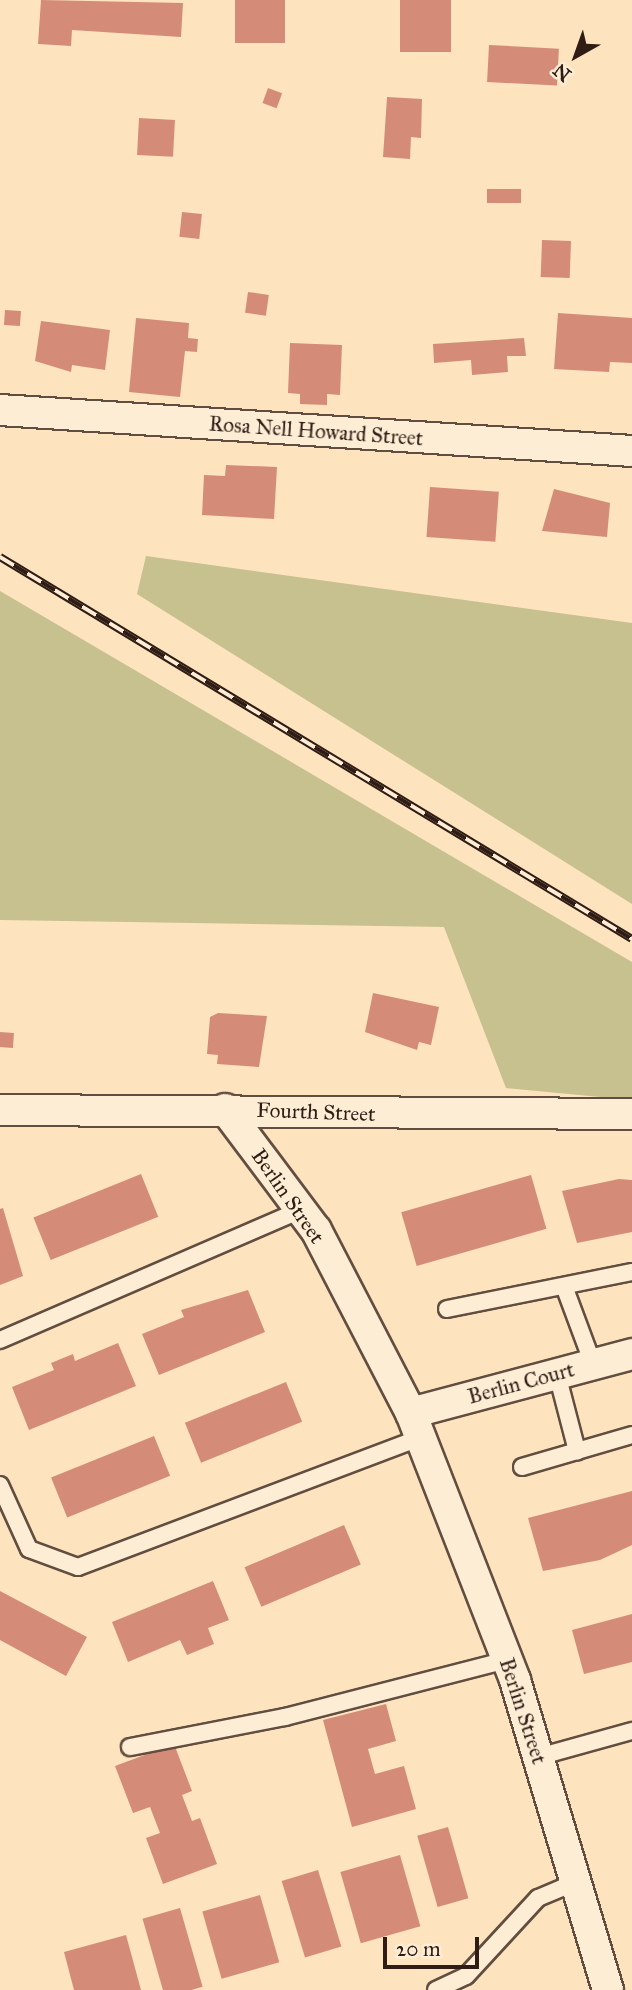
<!DOCTYPE html>
<html>
<head>
<meta charset="utf-8">
<style>
	body { margin:0 }
	#map { position:relative; width:632px; height:1990px; overflow:hidden; background:#fee3bf; font-family:"IM FELL Great Primer",serif }
	div>[style] { position:absolute }
	[style*='--x'] { left:calc(var(--x)*1px); top:calc(var(--y)*1px); width:calc(var(--w)*1px); rotate:calc(var(--a)*1deg) }
	.green>* { inset:0; background:#c6c18e }
	.building>* { inset:0; background:#d48c79; transform-origin:0 0 }
	.roads { filter:drop-shadow(2px 0 #624e40) drop-shadow(-2px 0 #624e40) drop-shadow(0 2px #624e40) drop-shadow(0 -2px #624e40) }
	.service>* { height:16px; margin:-8px; padding:0 8px; transform-origin:8px; border-radius:8px; background:#feedd5 }
	.minor>* { height:30px; margin:-15px; padding:0 15px; transform-origin:15px; border-radius:15px; background:#feedd5 }
	.rail>* { height:8px; margin-top:-4px; transform-origin:0; background:repeating-linear-gradient(90deg,#feedd5 0 16px,#2e1c15 0 32px); box-sizing:border-box; border-block:2px solid #2e1c15 }
	span { translate:-50% -50%; white-space:nowrap; text-align:center; line-height:1.15; -webkit-text-stroke:6px #feedd5; paint-order:stroke }
	.street-label { font-size:21px; color:#2e1c15 }
	.north { position:absolute; left:541px; top:21px; width:70px; height:70px; -webkit-text-stroke:5px #feedd5; paint-order:stroke; rotate:220deg; font-size:19px; font-weight:700; line-height:28px; text-align:center; color:#2e1c15 }
	.north::after { content:''; display:block; margin:auto; width:24px; height:32px; background:#2e1c15; clip-path:polygon(50% 0,100% 100%,50% 72%,0 100%) }
	.scale { position:absolute; left:383px; top:1937px; width:96px; height:32px; box-sizing:border-box; border:4px solid #2e1c15; border-top:0; padding-left:9px; font-size:21px; line-height:24px; white-space:nowrap; color:#2e1c15; -webkit-text-stroke:5px #feedd5; paint-order:stroke }
</style>
</head>
<body>
<div id="map">
	<div class="green">
		<i style="clip-path:polygon(146px 556px,632px 623px,632px 904px,137px 594px)"></i>
		<i style="clip-path:polygon(0 591px,632px 962px,632px 1100px,506px 1088px,444px 927px,0 920px)"></i>
	</div>
	<div class="building">
		<i style="clip-path:polygon(41px 0,183px 3px,181px 37px,72px 30px,71px 46px,38px 44px)"></i>
		<i style="left:235px;top:0;width:50px;height:43px"></i>
		<i style="left:400px;top:0;width:51px;height:52px"></i>
		<i style="left:489px;top:45px;width:70px;height:37px;rotate:3deg"></i>
		<i style="left:268px;top:88px;width:15px;height:16px;rotate:20deg"></i>
		<i style="clip-path:polygon(387px 97px,422px 99px,421px 138px,411px 137px,410px 159px,383px 157px)"></i>
		<i style="left:139px;top:118px;width:36px;height:37px;rotate:3deg"></i>
		<i style="left:487px;top:189px;width:34px;height:14px"></i>
		<i style="left:182px;top:212px;width:20px;height:25px;rotate:6deg"></i>
		<i style="left:542px;top:240px;width:29px;height:37px;rotate:2deg"></i>
		<i style="left:248px;top:292px;width:21px;height:21px;rotate:8deg"></i>
		<i style="left:5px;top:310px;width:16px;height:15px;rotate:4deg"></i>
		<i style="clip-path:polygon(558px 313px,632px 318px,632px 363px,610px 362px,609px 372px,554px 369px)"></i>
		<i style="clip-path:polygon(136px 318px,189px 323px,188px 338px,198px 339px,197px 352px,185px 351px,180px 397px,129px 392px)"></i>
		<i style="clip-path:polygon(41px 321px,110px 330px,105px 370px,72px 365px,71px 372px,35px 361px)"></i>
		<i style="clip-path:polygon(524px 338px,526px 356px,507px 356px,508px 372px,472px 375px,471px 360px,434px 363px,433px 344px)"></i>
		<i style="clip-path:polygon(290px 343px,342px 345px,340px 395px,327px 394px,327px 405px,300px 404px,300px 394px,288px 393px)"></i>
		<i style="clip-path:polygon(226px 465px,277px 467px,274px 519px,202px 515px,204px 475px,225px 476px)"></i>
		<i style="left:430px;top:487px;width:69px;height:50px;rotate:4deg"></i>
		<i style="clip-path:polygon(554px 489px,610px 503px,607px 537px,542px 531px)"></i>
		<i style="clip-path:polygon(373px 993px,439px 1007px,431px 1045px,419px 1042px,417px 1050px,365px 1032px)"></i>
		<i style="clip-path:polygon(218px 1013px,267px 1016px,259px 1067px,217px 1064px,218px 1055px,207px 1054px,210px 1017px)"></i>
		<i style="left:0;top:1032px;width:14px;height:15px;rotate:4deg"></i>
		<i style="left:141px;top:1174px;width:46px;height:116px;rotate:68deg"></i>
		<i style="left:531px;top:1175px;width:56px;height:135px;rotate:74deg"></i>
		<i style="clip-path:polygon(619px 1179px,632px 1180px,632px 1232px,577px 1243px,562px 1191px)"></i>
		<i style="clip-path:polygon(3px 1208px,23px 1276px,0 1285px,0 1209px)"></i>
		<i style="clip-path:polygon(248px 1290px,265px 1332px,159px 1375px,142px 1334px,184px 1317px,181px 1310px)"></i>
		<i style="clip-path:polygon(118px 1343px,136px 1386px,29px 1430px,12px 1387px,54px 1370px,51px 1363px,73px 1354px,75px 1361px)"></i>
		<i style="left:286px;top:1382px;width:43px;height:109px;rotate:68deg"></i>
		<i style="left:154px;top:1436px;width:43px;height:111px;rotate:68deg"></i>
		<i style="clip-path:polygon(632px 1491px,632px 1545px,600px 1560px,543px 1571px,528px 1518px)"></i>
		<i style="left:344px;top:1525px;width:43px;height:108px;rotate:67deg"></i>
		<i style="clip-path:polygon(213px 1581px,229px 1620px,208px 1628px,214px 1644px,187px 1655px,180px 1640px,128px 1662px,112px 1622px)"></i>
		<i style="clip-path:polygon(0 1591px,87px 1637px,66px 1676px,0 1640px)"></i>
		<i style="clip-path:polygon(632px 1614px,632px 1662px,584px 1674px,572px 1630px)"></i>
		<i style="clip-path:polygon(386px 1704px,396px 1741px,368px 1749px,375px 1774px,404px 1766px,416px 1809px,352px 1827px,323px 1720px)"></i>
		<i style="clip-path:polygon(174px 1744px,192px 1791px,182px 1795px,192px 1821px,200px 1818px,217px 1864px,163px 1884px,146px 1838px,160px 1833px,150px 1807px,133px 1813px,115px 1766px)"></i>
		<i style="left:448px;top:1827px;width:74px;height:32px;rotate:74deg"></i>
		<i style="left:400px;top:1855px;width:74px;height:62px;rotate:74deg"></i>
		<i style="left:318px;top:1870px;width:80px;height:38px;rotate:73deg"></i>
		<i style="left:260px;top:1895px;width:70px;height:60px;rotate:74deg"></i>
		<i style="left:180px;top:1908px;width:82px;height:39px;rotate:74deg"></i>
		<i style="clip-path:polygon(126px 1935px,141px 1990px,74px 1990px,64px 1952px)"></i>
	</div>
	<div class="roads">
		<div class="service">
			<i style="--x:564;--y:1286;--w:83;--a:69.6"></i>
			<i style="--x:447;--y:1309;--w:189;--a:-11.3"></i>
			<i style="--x:0;--y:1340;--w:328;--a:-23.4"></i>
			<i style="--x:557;--y:1374;--w:80;--a:75.4"></i>
			<i style="--x:522;--y:1467;--w:115;--a:-16.2"></i>
			<i style="--x:0;--y:1485;--w:70;--a:65.6"></i>
			<i style="--x:29;--y:1549;--w:52;--a:20.2"></i>
			<i style="--x:78;--y:1567;--w:366;--a:-20.7"></i>
			<i style="--x:130;--y:1747;--w:158;--a:-11"></i>
			<i style="--x:285;--y:1717;--w:229;--a:-14.4"></i>
			<i style="--x:538;--y:1757;--w:98;--a:-15.5"></i>
			<i style="--x:436;--y:1990;--w:33;--a:-25"></i>
			<i style="--x:466;--y:1976;--w:106;--a:-47.3"></i>
			<i style="--x:538;--y:1898;--w:41;--a:-22.8"></i>
		</div>
		<div class="minor">
			<i style="--x:0;--y:410;--w:633;--a:3.71"></i>
			<i style="--x:225;--y:1109;--w:151;--a:53.1"></i>
			<i style="--x:316;--y:1230;--w:206;--a:62.6"></i>
			<i style="--x:411;--y:1413;--w:287;--a:68.7"></i>
			<i style="--x:515;--y:1680;--w:324;--a:73.3"></i>
			<i style="--x:0;--y:1110;--w:632;--a:0.36"></i>
			<i style="--x:411;--y:1413;--w:229;--a:-14.9"></i>
		</div>
	</div>
	<div class="rail">
		<i style="--x:0;--y:557;--w:738;--a:31.15"></i>
	</div>
	<div class="street-label">
		<span style="left:316px;top:431px;rotate:4deg">Rosa Nell Howard Street</span>
		<span style="left:316px;top:1112px;rotate:2deg">Fourth Street</span>
		<span style="left:288px;top:1196px;rotate:55deg">Berlin Street</span>
		<span style="left:521px;top:1383px;rotate:-15deg">Berlin Court</span>
		<span style="left:523px;top:1711px;rotate:72deg">Berlin Street</span>
	</div>
	<div class="north">N</div>
	<div class="scale">20 m</div>
</div>
</body>
</html>
